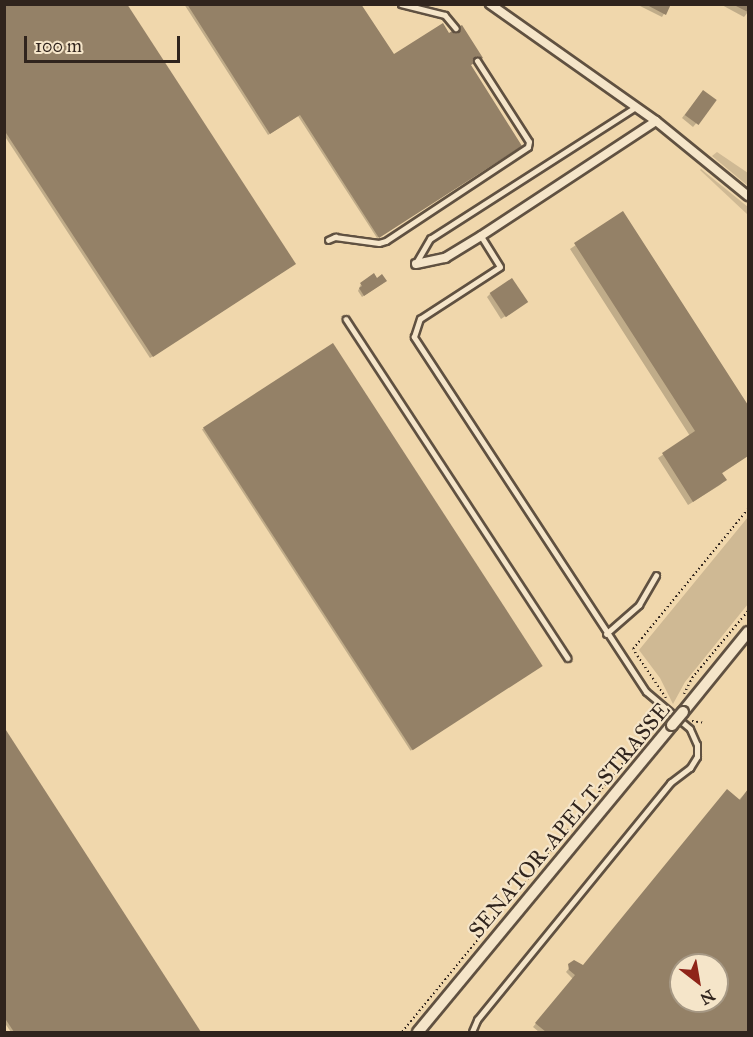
<!DOCTYPE html>
<html>
<head>
<meta charset="utf-8">
<style>
	body { margin:0 }
	#map { position:relative; width:753px; height:1037px; overflow:hidden; background:#f0d7ac; font-family:"IM FELL Great Primer",serif }
	div>[style] { position:absolute }
	[style*='--x'] { left:calc(var(--x)*1px); top:calc(var(--y)*1px); width:calc(var(--w)*1px); rotate:calc(var(--a)*1deg) }
	.green>* { inset:0; background:#cfb994 }
	.shadow>* { inset:0; background:#0003; transform-origin:0 0 }
	.building>* { inset:0; background:#948167; transform-origin:0 0 }
	.path>* { height:2px; margin-top:-1px; transform-origin:0; background:repeating-linear-gradient(90deg,#30241d 0 1.5px,transparent 0 4.5px) }
	.roads { filter:drop-shadow(2px 0 #605141) drop-shadow(-2px 0 #605141) drop-shadow(0 2px #605141) drop-shadow(0 -2px #605141) }
	.service>* { height:4.5px; margin:-2.25px; padding:0 2.25px; transform-origin:2.25px; border-radius:2.25px; background:#f5e5c9 }
	.minor>* { height:8px; margin:-4px; padding:0 4px; transform-origin:4px; border-radius:4px; background:#f5e5c9 }
	.tertiary>* { height:10px; margin:-5px; padding:0 5px; transform-origin:5px; border-radius:5px; background:#f5e5c9 }
	.bridges { filter:drop-shadow(2px 0 #605141) drop-shadow(-2px 0 #605141) drop-shadow(0 2px #605141) drop-shadow(0 -2px #605141) }
	.tertiary-bridge>* { height:10px; margin:-5px; padding:0 5px; transform-origin:5px; border-radius:5px; background:#f5e5c9 }
	span { translate:-50% -50%; white-space:nowrap; text-align:center; line-height:1.15; -webkit-text-stroke:4.5px #f5e5c9; paint-order:stroke }
	.street-label { font-size:22px; color:#30241d }
	.frame { position:absolute; inset:0; border:6px solid #30241d; pointer-events:none }
	.north { position:absolute; left:669px; top:953px; width:60px; height:60px; box-sizing:border-box; background:#f5e5c9; border:2px solid #a69884; border-radius:50%; rotate:149deg; font-size:16px; font-weight:700; line-height:24px; text-align:center; color:#30241d }
	.north::after { content:''; display:block; margin:auto; width:21px; height:27px; background:#8f2418; clip-path:polygon(50% 0,100% 100%,50% 72%,0 100%) }
	.scale { position:absolute; left:24px; top:36px; width:156px; height:27px; box-sizing:border-box; border:3px solid #30241d; border-top:0; padding-left:8px; font-size:18px; line-height:21px; white-space:nowrap; color:#30241d; -webkit-text-stroke:4px #f5e5c9; paint-order:stroke }
</style>
</head>
<body>
<div id="map">
	<div class="green">
		<i style="clip-path:polygon(717px 152px,748px 173px,748px 186px,712px 156px)"></i>
		<i style="clip-path:polygon(701px 169px,748px 207px,748px 215px,700px 170px)"></i>
		<i style="clip-path:polygon(748px 517px,748px 604px,685px 682px,673px 704px,660px 678px,639px 650px)"></i>
	</div>
	<div class="shadow">
		<i style="clip-path:polygon(4px 4px,292px 266px,150px 358px,4px 135px)"></i>
		<i style="clip-path:polygon(184px 4px,360px 4px,393px 57px,449px 35px,518px 147px,377px 238px,298px 116px,268px 135px)"></i>
		<i style="clip-path:polygon(636px 4px,670px 4px,662px 17px)"></i>
		<i style="clip-path:polygon(720px 4px,748px 4px,748px 12px,744px 17px)"></i>
		<i style="clip-path:polygon(700px 95px,715px 101px,693px 127px,682px 118px)"></i>
		<i style="clip-path:polygon(623px 213px,748px 407px,748px 456px,721px 474px,725px 480px,720px 485px,688px 505px,658px 458px,690px 436px,570px 249px)"></i>
		<i style="clip-path:polygon(383px 283px,362px 297px,358px 291px,361px 284px)"></i>
		<i style="clip-path:polygon(490px 294px,522px 305px,501px 319px,487px 297px)"></i>
		<i style="left:332px;top:345px;width:383px;height:155px;rotate:57deg"></i>
		<i style="clip-path:polygon(4px 730px,199px 1032px,11px 1032px,4px 1022px)"></i>
		<i style="clip-path:polygon(evenodd,748px 790px,748px 1032px,539px 1032px,533px 1027px,573px 979px,566px 972px,574px 962px,583px 967px,748px 790px,681px 965px,717px 965px,717px 1001px,681px 1001px,681px 965px)"></i>
	</div>
	<div class="building">
		<i style="clip-path:polygon(4px 4px,127px 4px,296px 264px,153px 357px,4px 130px)"></i>
		<i style="clip-path:polygon(187px 4px,361px 4px,394px 54px,443px 23px,449px 33px,462px 25px,483px 58px,471px 65px,522px 146px,379px 238px,300px 115px,270px 134px)"></i>
		<i style="clip-path:polygon(645px 4px,671px 4px,666px 15px)"></i>
		<i style="clip-path:polygon(734px 5px,748px 5px,748px 12px)"></i>
		<i style="left:703px;top:90px;width:17px;height:31px;rotate:36deg"></i>
		<i style="clip-path:polygon(623px 211px,748px 405px,748px 456px,722px 473px,727px 480px,693px 502px,662px 453px,695px 431px,574px 243px)"></i>
		<i style="clip-path:polygon(374px 273px,377px 278px,382px 274px,387px 281px,364px 296px,359px 288px,362px 286px,360px 283px)"></i>
		<i style="left:512px;top:278px;width:29px;height:27px;rotate:56deg"></i>
		<i style="left:333px;top:343px;width:385px;height:155px;rotate:57deg"></i>
		<i style="clip-path:polygon(4px 727px,201px 1032px,14px 1032px,4px 1017px)"></i>
		<i style="clip-path:polygon(evenodd,727px 789px,740px 800px,748px 789px,748px 1032px,546px 1032px,535px 1023px,575px 975px,569px 970px,568px 964px,574px 960px,583px 965px,727px 789px,681px 965px,717px 965px,717px 1001px,681px 1001px,681px 965px)"></i>
	</div>
	<div class="path">
		<i style="--x:684;--y:694;--w:18;--a:-63"></i>
		<i style="--x:692;--y:678;--w:87;--a:-50.1"></i>
		<i style="--x:666;--y:698;--w:59;--a:-124"></i>
		<i style="--x:633;--y:649;--w:181;--a:-50.6"></i>
		<i style="--x:692;--y:721;--w:12;--a:9"></i>
		<i style="--x:402;--y:1032;--w:369;--a:-50.6"></i>
		<i style="--x:636;--y:747;--w:15;--a:-42"></i>
	</div>
	<div class="roads">
		<div class="service">
			<i style="--x:401;--y:4;--w:45;--a:14"></i>
			<i style="--x:445;--y:15;--w:17;--a:50"></i>
			<i style="--x:328;--y:240;--w:8;--a:-23"></i>
			<i style="--x:335;--y:237;--w:44;--a:7.8"></i>
			<i style="--x:379;--y:243;--w:7;--a:-16"></i>
			<i style="--x:386;--y:241;--w:170;--a:-33.5"></i>
			<i style="--x:528;--y:147;--w:5;--a:-79"></i>
			<i style="--x:529;--y:142;--w:96;--a:-122.7"></i>
			<i style="--x:416;--y:263;--w:28;--a:-60"></i>
			<i style="--x:430;--y:239;--w:245;--a:-32.7"></i>
			<i style="--x:346;--y:319;--w:405;--a:56.8"></i>
			<i style="--x:606;--y:634;--w:44;--a:-41.3"></i>
			<i style="--x:639;--y:605;--w:34;--a:-60"></i>
			<i style="--x:472;--y:1032;--w:13;--a:-67"></i>
			<i style="--x:477;--y:1020;--w:306;--a:-50.8"></i>
			<i style="--x:670;--y:783;--w:25;--a:-37"></i>
			<i style="--x:690;--y:768;--w:13;--a:-58"></i>
			<i style="--x:697;--y:757;--w:12;--a:-90"></i>
			<i style="--x:697;--y:745;--w:17;--a:-114"></i>
			<i style="--x:690;--y:729;--w:57;--a:-139.9"></i>
			<i style="--x:646;--y:692;--w:424;--a:-123.2"></i>
			<i style="--x:414;--y:337;--w:19;--a:-72"></i>
			<i style="--x:420;--y:319;--w:95;--a:-33"></i>
			<i style="--x:500;--y:267;--w:36;--a:-122"></i>
		</div>
		<div class="minor">
			<i style="--x:490;--y:4;--w:203;--a:35.2"></i>
			<i style="--x:656;--y:121;--w:119;--a:39.2"></i>
			<i style="--x:416;--y:264;--w:30;--a:-12"></i>
			<i style="--x:445;--y:258;--w:42;--a:-31.4"></i>
			<i style="--x:481;--y:236;--w:209;--a:-33.3"></i>
		</div>
		<div class="tertiary">
			<i style="--x:683;--y:712;--w:103;--a:-50.9"></i>
			<i style="--x:418;--y:1032;--w:398;--a:-50.4"></i>
		</div>
	</div>
	<div class="bridges">
		<div class="tertiary-bridge">
			<i style="--x:672;--y:725;--w:17;--a:-50"></i>
		</div>
	</div>
	<div class="street-label">
		<span style="left:569px;top:820px;rotate:-50deg">SENATOR-APELT-STRASSE</span>
	</div>
	<div class="frame"></div>
	<div class="north">N</div>
	<div class="scale">100 m</div>
</div>
</body>
</html>
